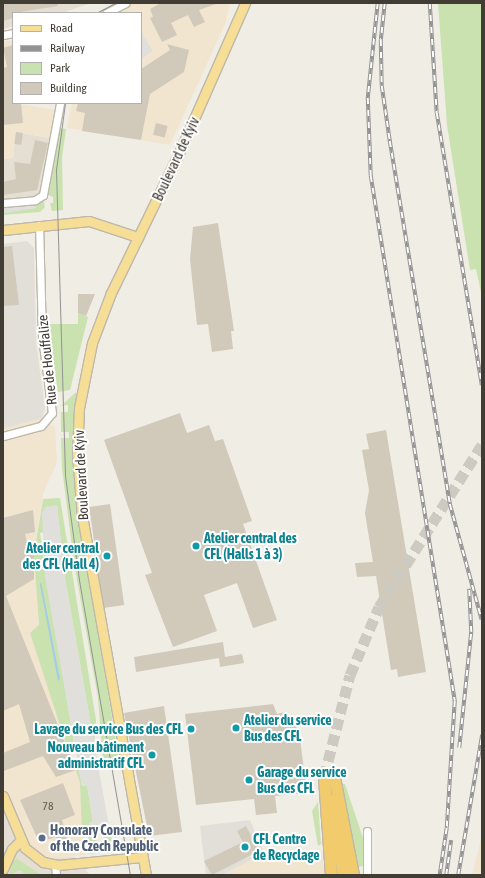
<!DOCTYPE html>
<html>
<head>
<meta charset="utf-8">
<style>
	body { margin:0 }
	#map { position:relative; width:485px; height:878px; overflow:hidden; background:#f0ede4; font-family:"Asap Condensed",sans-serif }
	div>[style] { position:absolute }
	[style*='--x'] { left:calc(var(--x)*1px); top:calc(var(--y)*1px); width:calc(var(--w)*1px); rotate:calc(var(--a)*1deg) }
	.residential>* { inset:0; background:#e4dfd2 }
	.commercial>* { inset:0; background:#f2e5d0 }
	.industrial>* { inset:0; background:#e2dfd9 }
	.green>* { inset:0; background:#c9e2af }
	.parking>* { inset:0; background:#e1dfdc; transform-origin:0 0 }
	.water>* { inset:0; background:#a4cbea }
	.building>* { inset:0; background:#d1c9ba; transform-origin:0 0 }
	.highway-tunnel>* { height:11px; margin-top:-5.5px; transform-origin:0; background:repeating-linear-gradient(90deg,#cdcac1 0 11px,transparent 0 16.5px) }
	.roads { filter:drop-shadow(1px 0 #beb8aa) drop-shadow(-1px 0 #beb8aa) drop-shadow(0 1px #beb8aa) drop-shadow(0 -1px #beb8aa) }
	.minor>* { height:7px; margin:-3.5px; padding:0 3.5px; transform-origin:3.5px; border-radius:3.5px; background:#fff }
	.major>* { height:9px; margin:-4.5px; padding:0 4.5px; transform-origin:4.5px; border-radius:4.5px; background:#f6de97 }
	.highway>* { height:11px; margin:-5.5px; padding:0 5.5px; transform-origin:5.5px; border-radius:5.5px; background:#f2cb6d }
	.tram>* { height:1px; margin:-0.5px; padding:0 0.5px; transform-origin:0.5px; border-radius:0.5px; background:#939393 }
	.rail>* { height:3.5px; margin-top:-1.75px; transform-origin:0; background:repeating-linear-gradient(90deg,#fff 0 6px,#939393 0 12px); box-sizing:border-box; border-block:1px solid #939393 }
	.dots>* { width:11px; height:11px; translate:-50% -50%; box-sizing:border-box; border:2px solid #fff; border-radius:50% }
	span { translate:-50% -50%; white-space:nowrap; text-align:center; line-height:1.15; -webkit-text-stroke:4px #fff; paint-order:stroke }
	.number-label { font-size:12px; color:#666056 }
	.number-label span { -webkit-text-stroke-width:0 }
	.street-label { font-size:14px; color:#423d34 }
	.culture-label { font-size:14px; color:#0d838f; font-weight:700 }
	.left { translate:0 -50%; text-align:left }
	.right { translate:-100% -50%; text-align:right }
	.service-label { font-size:14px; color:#4e5e75; font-weight:700 }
	.frame { position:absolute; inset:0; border:4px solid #423d34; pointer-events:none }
	.legend { position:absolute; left:12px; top:12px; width:130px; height:92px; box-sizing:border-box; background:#fff; border:1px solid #b3b1ae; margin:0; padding:5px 7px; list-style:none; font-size:12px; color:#423d34 }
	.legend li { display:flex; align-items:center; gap:8px; height:20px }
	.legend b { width:20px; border:1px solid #b3b1ae }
</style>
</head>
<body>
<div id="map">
	<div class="residential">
		<i style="clip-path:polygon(3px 3px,91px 3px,62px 13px,13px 13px,13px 26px,3px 29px)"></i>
		<i style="clip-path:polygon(16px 132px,49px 138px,40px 192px,36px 196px,3px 200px,3px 159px,13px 158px)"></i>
		<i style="clip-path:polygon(3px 796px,36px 859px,75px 857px,90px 875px,3px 875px)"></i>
	</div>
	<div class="commercial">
		<i style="clip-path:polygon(125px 3px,230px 3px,226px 22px,170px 145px,67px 128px,72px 103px,141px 103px,141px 13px,105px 13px)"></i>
		<i style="clip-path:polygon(13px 40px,13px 103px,55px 110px,49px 138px,16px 132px,13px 158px,3px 159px,3px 42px)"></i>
		<i style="clip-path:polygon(42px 418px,55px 428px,57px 462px,43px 494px,34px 555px,39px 625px,66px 745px,80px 783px,83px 837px,88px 836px,90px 854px,53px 859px,36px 859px,30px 854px,3px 796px,3px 427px)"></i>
		<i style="clip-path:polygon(482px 832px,482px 875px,472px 875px,481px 839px)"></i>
		<i style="clip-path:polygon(265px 851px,322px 852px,325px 875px,222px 875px)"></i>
	</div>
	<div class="industrial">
		<i style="clip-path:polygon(27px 241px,34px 248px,36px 341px,45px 409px,42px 418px,6px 428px,3px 427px,3px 244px)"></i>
		<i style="clip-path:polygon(250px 820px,264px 853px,222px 875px,206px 875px,200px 826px)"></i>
	</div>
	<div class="green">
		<i style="clip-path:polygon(438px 3px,482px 3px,482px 297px,476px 269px,470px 270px,447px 125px)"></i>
		<i style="clip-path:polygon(58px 128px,66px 129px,62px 157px,63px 210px,52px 211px,50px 203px,53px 203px,53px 197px,46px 194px)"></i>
		<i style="clip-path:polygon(43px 198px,45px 207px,40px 212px,3px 215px,3px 212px,35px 208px,35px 202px)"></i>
		<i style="clip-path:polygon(78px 313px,88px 317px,70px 390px,58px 392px,48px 324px,78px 324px)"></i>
		<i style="clip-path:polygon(76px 392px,77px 506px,119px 759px,103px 761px,98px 698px,74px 563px,62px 468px,61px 438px,69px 438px,69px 432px,61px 432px,61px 412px,68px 412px,68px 405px,61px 406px)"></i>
		<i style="clip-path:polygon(60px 498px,96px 720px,94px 743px,65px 579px,57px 506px,42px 513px,45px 532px,40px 533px,75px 750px,69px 753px,30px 633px,39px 625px,34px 555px,43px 499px)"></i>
		<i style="clip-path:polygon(78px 763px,82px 786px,87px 785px,93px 822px,92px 835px,97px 834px,96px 853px,90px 854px,88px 836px,82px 837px,80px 783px,74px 765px)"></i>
		<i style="clip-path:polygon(342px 784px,345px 784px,363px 838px,363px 866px,358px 867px)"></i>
		<i style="clip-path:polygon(318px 802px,321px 844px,318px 846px,312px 811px)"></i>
		<i style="clip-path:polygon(110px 832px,114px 851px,103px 852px,104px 833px)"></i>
		<i style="clip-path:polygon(18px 858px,19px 860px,41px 875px,26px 875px,20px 870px,10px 875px,12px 862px)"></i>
	</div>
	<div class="parking">
		<i style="clip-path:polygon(141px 32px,153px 51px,141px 59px)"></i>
		<i style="left:35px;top:202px;width:6px;height:32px;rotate:81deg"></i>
		<i style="clip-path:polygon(57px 505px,65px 579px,110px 832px,92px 836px,89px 823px,93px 821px,87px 785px,82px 786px,45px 577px,42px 513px,45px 507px)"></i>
	</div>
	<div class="water">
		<i style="clip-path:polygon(41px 582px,60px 679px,58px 681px,40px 585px)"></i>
	</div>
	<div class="building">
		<i style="clip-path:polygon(3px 3px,57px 3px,58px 6px,13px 13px,13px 18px,3px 21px)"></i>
		<i style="clip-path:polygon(161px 3px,216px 3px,216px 4px,199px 10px,205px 22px,194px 27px,188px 15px,171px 23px,177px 35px,162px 42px,150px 18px,153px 17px,150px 9px)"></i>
		<i style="clip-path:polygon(167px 44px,189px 50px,184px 72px,150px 94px,141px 140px,82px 131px,85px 113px,76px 111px,78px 103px,141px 103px,141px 69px,170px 50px)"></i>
		<i style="clip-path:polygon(13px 45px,13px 103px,21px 103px,23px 123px,3px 125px,3px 68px,7px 67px,3px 48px)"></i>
		<i style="left:156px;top:123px;width:12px;height:12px;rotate:14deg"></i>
		<i style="left:16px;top:132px;width:7px;height:12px;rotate:8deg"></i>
		<i style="clip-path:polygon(35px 140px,48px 143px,37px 190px,3px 195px,3px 182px,16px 179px,14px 162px,30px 164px)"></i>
		<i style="clip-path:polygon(218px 223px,234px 331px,231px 331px,233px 349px,212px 352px,208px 324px,197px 325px,190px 259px,193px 227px)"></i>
		<i style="clip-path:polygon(12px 246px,19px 305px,3px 306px,3px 247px)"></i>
		<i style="clip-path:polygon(78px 294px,95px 294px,86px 316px,78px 313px)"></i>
		<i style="clip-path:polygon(180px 413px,187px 433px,209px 425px,215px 441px,223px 439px,252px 521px,243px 524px,277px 620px,253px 628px,237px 583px,204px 595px,217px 631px,173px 647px,145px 575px,152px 573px,104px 440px)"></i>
		<i style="clip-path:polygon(386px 430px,426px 672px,398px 677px,397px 669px,391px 670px,376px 576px,357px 577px,355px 563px,373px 562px,365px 513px,369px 490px,362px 450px,369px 449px,366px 434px)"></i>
		<i style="left:110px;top:504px;width:102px;height:21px;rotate:82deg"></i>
		<i style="clip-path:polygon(33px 510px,35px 532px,25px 534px,29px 550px,34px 547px,34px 579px,6px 596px,76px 770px,56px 777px,43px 756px,4px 771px,3px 768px,3px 753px,30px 742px,19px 704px,3px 711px,3px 518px)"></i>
		<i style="clip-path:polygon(223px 642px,225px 657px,242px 654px,244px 663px,220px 667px,219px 658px,136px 672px,134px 657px)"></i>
		<i style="clip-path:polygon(273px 704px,277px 714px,285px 712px,299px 731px,307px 793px,275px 796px,277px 813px,256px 815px,254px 799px,196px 805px,185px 714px)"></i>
		<i style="clip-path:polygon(164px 706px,182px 832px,149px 836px,124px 713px)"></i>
		<i style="clip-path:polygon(63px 783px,75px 815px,62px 820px,68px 839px,58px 843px,56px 837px,39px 842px,20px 800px)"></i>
		<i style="clip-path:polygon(246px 826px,259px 851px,212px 875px,204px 861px,243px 842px,237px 831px)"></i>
	</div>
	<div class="highway-tunnel">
		<i style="--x:324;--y:777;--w:105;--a:-75.7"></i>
		<i style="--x:350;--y:675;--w:74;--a:-66.9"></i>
		<i style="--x:379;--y:607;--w:192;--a:-57.6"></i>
	</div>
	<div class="roads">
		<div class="minor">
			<i style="--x:106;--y:13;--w:22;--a:-27"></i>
			<i style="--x:3;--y:35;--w:10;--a:-11"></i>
			<i style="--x:3;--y:203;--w:32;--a:-5"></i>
			<i style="--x:35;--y:200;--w:9;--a:-32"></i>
			<i style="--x:43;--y:195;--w:94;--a:-79.5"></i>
			<i style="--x:3;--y:436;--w:39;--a:-15"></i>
			<i style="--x:41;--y:426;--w:17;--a:-50"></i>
			<i style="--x:52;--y:413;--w:77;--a:-97.5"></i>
			<i style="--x:42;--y:337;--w:112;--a:-91.5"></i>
			<i style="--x:367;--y:831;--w:44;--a:90"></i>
			<i style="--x:55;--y:865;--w:10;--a:84"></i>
		</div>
		<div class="major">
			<i style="--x:3;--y:230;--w:86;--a:-6"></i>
			<i style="--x:89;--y:221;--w:52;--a:18.1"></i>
			<i style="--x:3;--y:796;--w:56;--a:67.1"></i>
			<i style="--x:25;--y:848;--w:23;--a:38"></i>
			<i style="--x:43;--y:862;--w:15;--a:11"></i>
			<i style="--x:58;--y:865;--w:84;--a:-5.4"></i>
			<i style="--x:3;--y:869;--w:22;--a:-66"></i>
			<i style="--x:12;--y:849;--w:13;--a:-45"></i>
			<i style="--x:146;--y:875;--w:364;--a:-100.1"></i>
			<i style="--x:82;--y:517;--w:63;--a:-94.5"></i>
			<i style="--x:77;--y:454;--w:46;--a:-87.5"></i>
			<i style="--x:79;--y:408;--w:66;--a:-78.7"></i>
			<i style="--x:92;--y:343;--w:53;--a:-69.2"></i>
			<i style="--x:111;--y:293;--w:153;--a:-64.1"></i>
			<i style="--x:178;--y:155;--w:166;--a:-66.2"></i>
		</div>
		<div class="highway">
			<i style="--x:324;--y:777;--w:98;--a:85.9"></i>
			<i style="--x:334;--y:777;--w:100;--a:79"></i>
			<i style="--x:332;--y:800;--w:76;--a:81.7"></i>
		</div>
	</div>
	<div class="tram">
		<i style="--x:96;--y:13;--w:21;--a:-28"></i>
		<i style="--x:65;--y:103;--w:68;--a:97.7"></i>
		<i style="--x:56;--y:170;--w:306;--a:88.3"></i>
		<i style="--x:65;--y:476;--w:105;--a:82.3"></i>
		<i style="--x:79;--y:580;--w:299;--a:80.2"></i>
	</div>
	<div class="rail">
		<i style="--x:378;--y:3;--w:96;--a:96"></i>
		<i style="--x:368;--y:98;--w:78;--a:87.8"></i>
		<i style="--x:371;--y:176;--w:532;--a:80.91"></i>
		<i style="--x:455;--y:701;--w:127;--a:93.6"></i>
		<i style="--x:447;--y:828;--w:48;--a:98.5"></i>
		<i style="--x:385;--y:3;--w:37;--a:96"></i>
		<i style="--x:381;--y:40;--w:46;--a:88.8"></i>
		<i style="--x:382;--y:86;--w:56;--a:81.7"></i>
		<i style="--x:390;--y:141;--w:368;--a:80.6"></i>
		<i style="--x:450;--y:504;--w:120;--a:74.6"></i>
		<i style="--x:430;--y:3;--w:110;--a:86.4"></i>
		<i style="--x:437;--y:113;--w:276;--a:80.6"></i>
		<i style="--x:459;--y:748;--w:117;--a:-84.1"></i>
		<i style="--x:471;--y:632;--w:43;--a:-92.7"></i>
		<i style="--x:446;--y:875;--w:35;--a:-82"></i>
		<i style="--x:458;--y:875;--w:142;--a:-80.3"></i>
	</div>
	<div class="dots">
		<i style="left:196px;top:546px;background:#0f9aa8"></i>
		<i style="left:107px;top:556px;background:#0f9aa8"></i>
		<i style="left:236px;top:728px;background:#0f9aa8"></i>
		<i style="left:191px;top:729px;background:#0f9aa8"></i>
		<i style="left:152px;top:755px;background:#0f9aa8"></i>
		<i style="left:249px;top:780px;background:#0f9aa8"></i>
		<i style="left:42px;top:838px;background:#5c6f8a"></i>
		<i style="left:245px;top:847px;background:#0f9aa8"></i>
	</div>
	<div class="number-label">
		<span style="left:48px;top:807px">78</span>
	</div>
	<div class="street-label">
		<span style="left:176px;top:159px;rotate:-65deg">Boulevard de Kyiv</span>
		<span style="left:47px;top:360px;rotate:-96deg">Rue de Houffalize</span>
		<span style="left:81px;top:475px;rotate:-93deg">Boulevard de Kyiv</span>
	</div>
	<div class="culture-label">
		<span class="left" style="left:204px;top:546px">Atelier central des<br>CFL (Halls 1 à 3)</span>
		<span class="right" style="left:99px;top:556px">Atelier central<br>des CFL (Hall 4)</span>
		<span class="left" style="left:244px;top:728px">Atelier du service<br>Bus des CFL</span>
		<span class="right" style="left:183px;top:729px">Lavage du service Bus des CFL</span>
		<span class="right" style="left:144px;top:755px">Nouveau bâtiment<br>administratif CFL</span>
		<span class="left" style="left:257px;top:780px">Garage du service<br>Bus des CFL</span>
		<span class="left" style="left:253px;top:847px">CFL Centre<br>de Recyclage</span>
	</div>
	<div class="service-label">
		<span class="left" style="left:50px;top:838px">Honorary Consulate<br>of the Czech Republic</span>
	</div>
	<div class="frame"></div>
	<ul class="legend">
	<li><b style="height:5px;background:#f6de97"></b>Road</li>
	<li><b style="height:5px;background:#939393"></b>Railway</li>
	<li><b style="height:11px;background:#c9e2af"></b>Park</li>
	<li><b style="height:11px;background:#d1c9ba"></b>Building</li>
	</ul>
</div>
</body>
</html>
